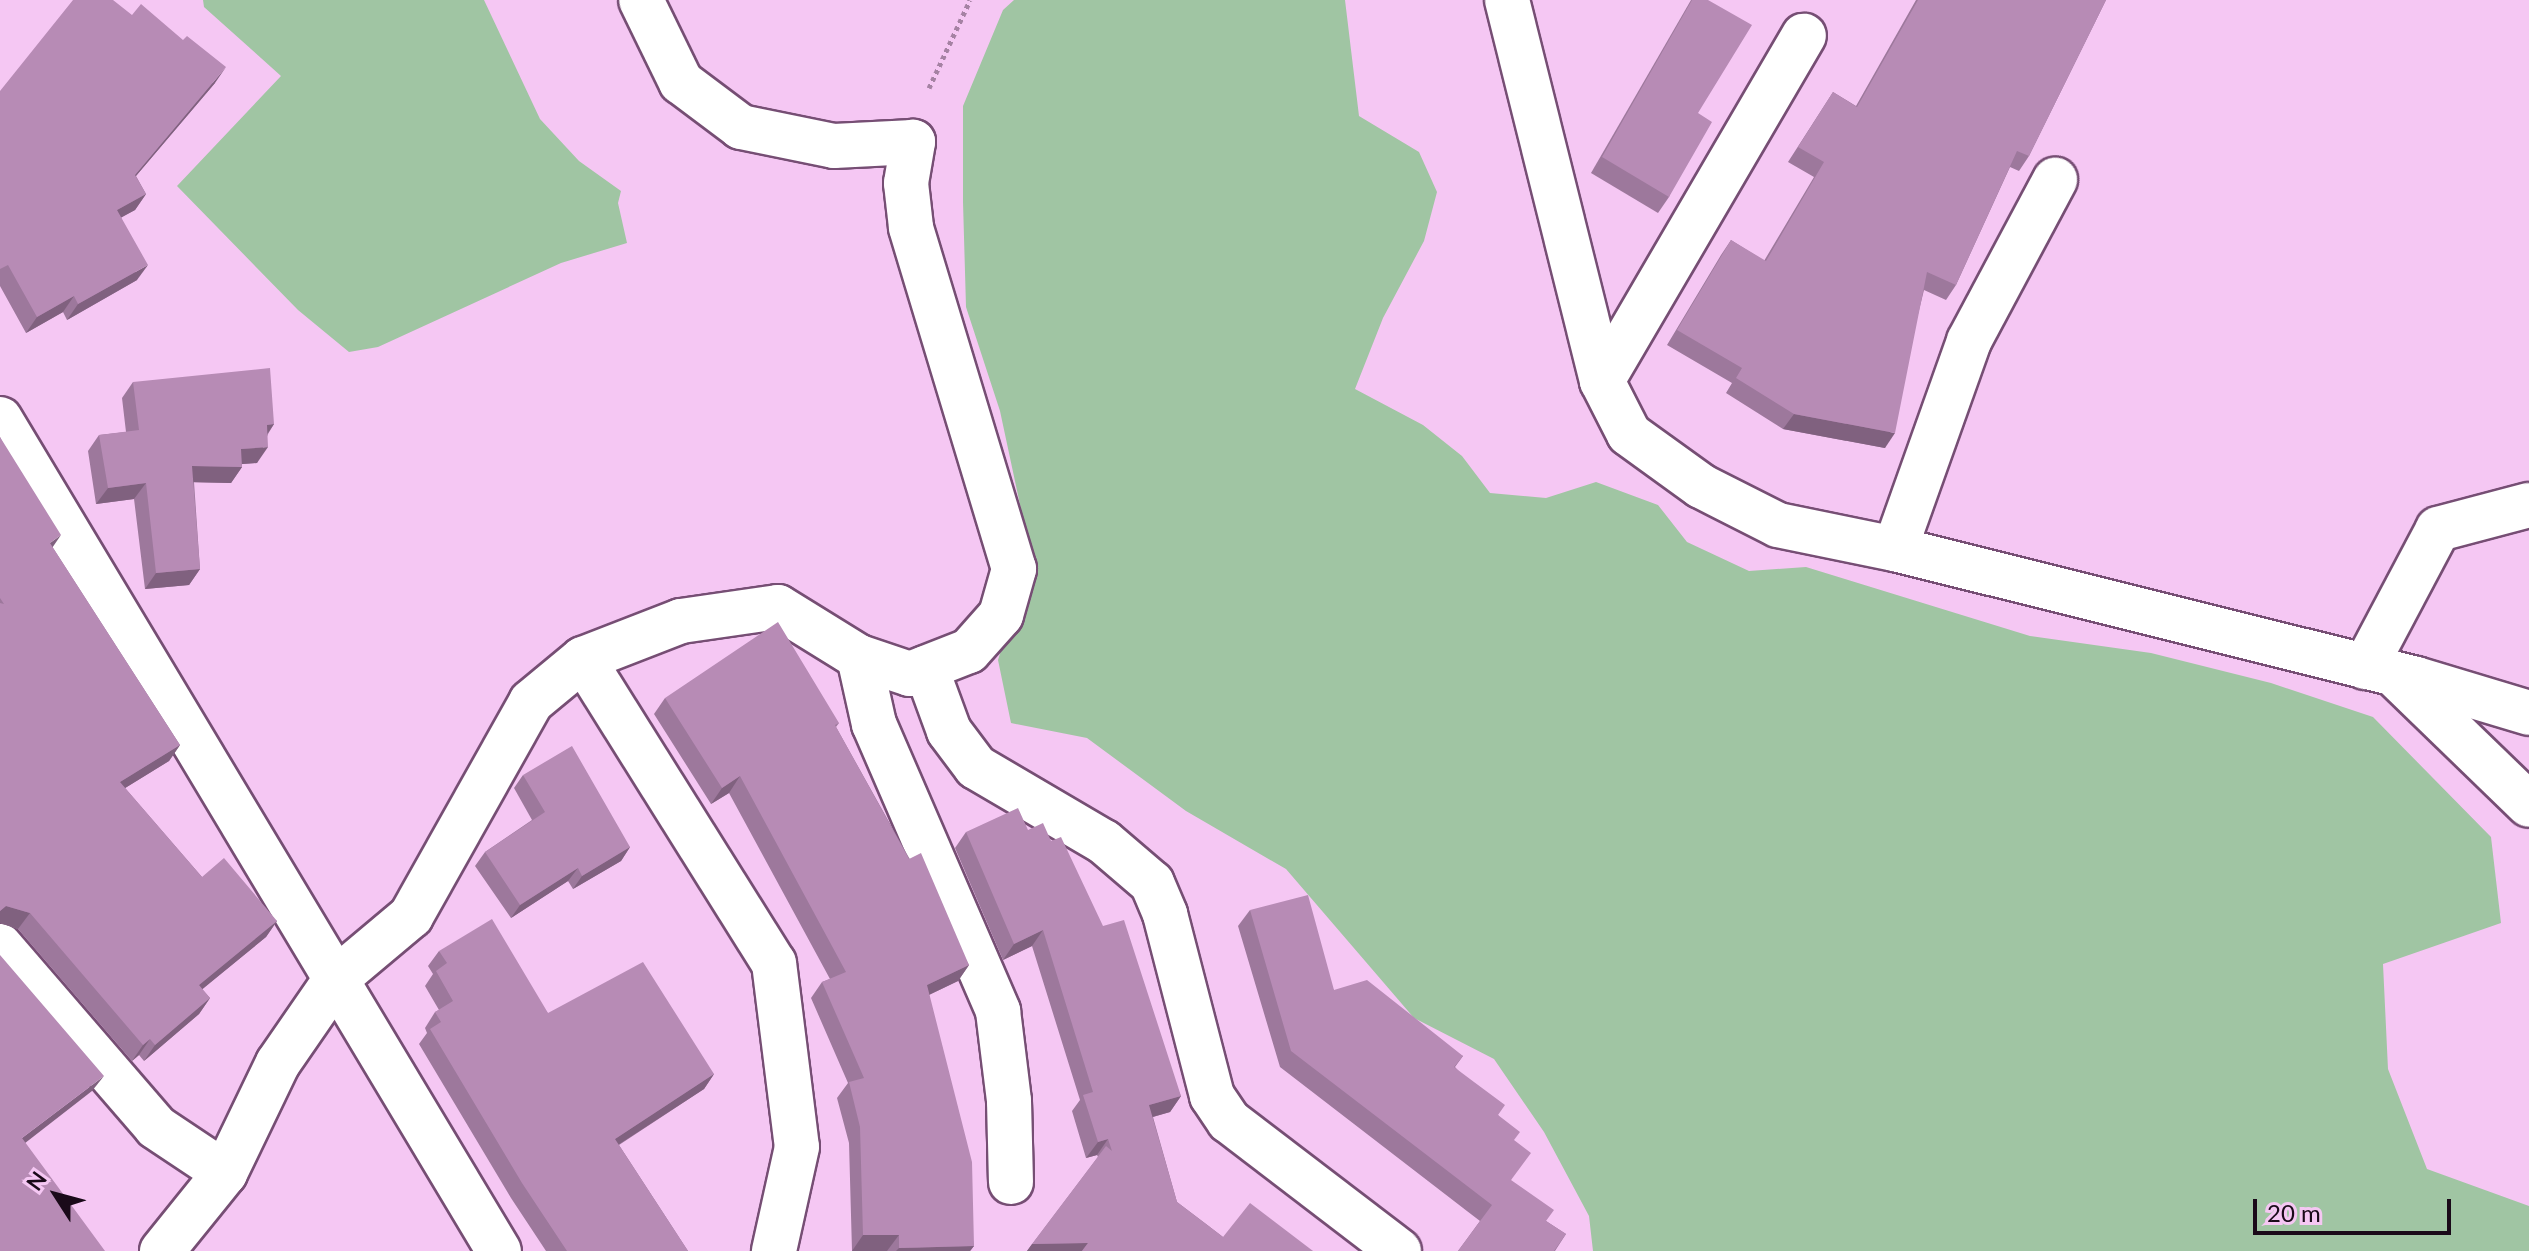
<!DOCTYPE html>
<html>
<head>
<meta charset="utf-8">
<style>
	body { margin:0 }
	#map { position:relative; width:2529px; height:1251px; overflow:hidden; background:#f5c7f3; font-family:Lato,sans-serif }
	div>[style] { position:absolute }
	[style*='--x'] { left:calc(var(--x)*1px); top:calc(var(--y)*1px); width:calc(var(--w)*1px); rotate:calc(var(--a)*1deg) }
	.green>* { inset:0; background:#a0c5a3 }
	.path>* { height:5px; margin-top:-2.5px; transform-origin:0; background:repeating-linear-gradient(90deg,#a582a3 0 4px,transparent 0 8px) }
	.roads { filter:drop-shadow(2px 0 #764e74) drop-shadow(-2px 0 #764e74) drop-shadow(0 2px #764e74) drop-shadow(0 -2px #764e74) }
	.minor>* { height:44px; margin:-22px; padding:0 22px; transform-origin:22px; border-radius:22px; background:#fff }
	.wall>* { inset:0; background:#9d789c }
	.shaded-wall>* { inset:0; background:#80617f }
	.building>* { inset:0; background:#b78bb5 }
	span { translate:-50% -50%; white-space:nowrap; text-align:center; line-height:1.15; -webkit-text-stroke:6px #f5c7f3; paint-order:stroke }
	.north { position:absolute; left:16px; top:1155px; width:80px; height:80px; -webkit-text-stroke:6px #f5c7f3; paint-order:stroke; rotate:306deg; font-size:22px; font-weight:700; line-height:32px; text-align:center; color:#1a0a19 }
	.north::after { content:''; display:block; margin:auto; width:28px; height:36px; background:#1a0a19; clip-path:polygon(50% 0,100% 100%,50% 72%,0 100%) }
	.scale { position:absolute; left:2253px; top:1199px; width:198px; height:36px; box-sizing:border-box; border:4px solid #1a0a19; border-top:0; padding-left:10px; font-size:24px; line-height:28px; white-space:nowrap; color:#1a0a19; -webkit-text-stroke:6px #f5c7f3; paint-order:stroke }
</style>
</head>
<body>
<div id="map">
	<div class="green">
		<i style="clip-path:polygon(203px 0,484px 0,540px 119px,579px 161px,621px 191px,618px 203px,627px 243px,561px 263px,378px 347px,349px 352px,298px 310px,177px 186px,281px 76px,204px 7px)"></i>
		<i style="clip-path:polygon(1014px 0,1345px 0,1359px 116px,1419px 152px,1437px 192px,1424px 241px,1383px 318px,1355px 389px,1423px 425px,1462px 456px,1490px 493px,1546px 498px,1596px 482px,1658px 505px,1687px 542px,1749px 571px,1806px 567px,2030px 636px,2151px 653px,2271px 683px,2373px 717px,2491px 837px,2501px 923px,2383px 964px,2388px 1069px,2427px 1169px,2529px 1206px,2529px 1251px,1593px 1251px,1589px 1216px,1544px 1132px,1494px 1059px,1414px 1018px,1286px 869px,1186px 811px,1087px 738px,1011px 723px,998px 660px,1031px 556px,1000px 411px,966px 307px,963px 202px,963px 106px,1003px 10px)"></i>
	</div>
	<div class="path">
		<i style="--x:929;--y:88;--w:97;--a:-65"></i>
	</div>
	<div class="roads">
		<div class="minor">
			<i style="--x:1507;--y:0;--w:393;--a:76"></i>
			<i style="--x:1602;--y:381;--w:59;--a:63"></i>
			<i style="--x:1629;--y:434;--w:89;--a:35.8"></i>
			<i style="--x:1701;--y:486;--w:86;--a:26.9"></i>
			<i style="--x:1778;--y:525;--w:119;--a:11.6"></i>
			<i style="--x:1895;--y:549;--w:537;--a:14.01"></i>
			<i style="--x:2416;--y:679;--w:118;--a:16.7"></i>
			<i style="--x:1602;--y:381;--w:400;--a:-59.7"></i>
			<i style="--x:0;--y:419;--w:970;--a:59.05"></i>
			<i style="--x:1895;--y:549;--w:221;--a:-70.4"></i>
			<i style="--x:1969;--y:341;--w:183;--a:-61.9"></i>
			<i style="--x:859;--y:657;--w:69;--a:77.4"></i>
			<i style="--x:874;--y:724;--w:313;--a:66.6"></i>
			<i style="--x:998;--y:1011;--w:91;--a:83"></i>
			<i style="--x:1009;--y:1101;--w:81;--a:88.6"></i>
			<i style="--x:583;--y:659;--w:359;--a:57.9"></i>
			<i style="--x:774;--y:963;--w:185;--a:82.9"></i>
			<i style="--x:797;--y:1147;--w:107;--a:102.5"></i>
			<i style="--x:2365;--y:667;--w:156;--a:-62.1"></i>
			<i style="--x:2438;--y:529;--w:94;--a:-14.8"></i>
			<i style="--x:926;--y:668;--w:67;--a:69.9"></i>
			<i style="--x:949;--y:731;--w:45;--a:53.1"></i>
			<i style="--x:976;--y:767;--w:148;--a:30.4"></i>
			<i style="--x:1104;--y:842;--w:63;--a:40.5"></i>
			<i style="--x:1152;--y:883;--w:34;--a:67"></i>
			<i style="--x:1165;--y:914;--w:188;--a:75.5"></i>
			<i style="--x:1212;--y:1096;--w:30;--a:56"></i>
			<i style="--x:1229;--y:1121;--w:214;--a:37.4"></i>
			<i style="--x:2396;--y:676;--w:185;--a:44.1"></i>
			<i style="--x:0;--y:946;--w:239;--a:49.2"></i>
			<i style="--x:156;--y:1127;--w:83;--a:33.7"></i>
			<i style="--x:162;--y:1251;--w:100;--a:-51.1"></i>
			<i style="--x:225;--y:1173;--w:122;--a:-64.3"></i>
			<i style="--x:278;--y:1063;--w:102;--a:-55.4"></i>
			<i style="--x:336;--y:979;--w:98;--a:-40"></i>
			<i style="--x:411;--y:916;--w:245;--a:-60.7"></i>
			<i style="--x:531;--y:702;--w:67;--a:-39.6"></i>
			<i style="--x:583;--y:659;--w:105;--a:-21.2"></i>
			<i style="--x:681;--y:621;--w:98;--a:-8.2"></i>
			<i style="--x:778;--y:607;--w:95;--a:31.7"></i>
			<i style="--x:859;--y:657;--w:54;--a:18.4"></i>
			<i style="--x:910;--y:674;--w:63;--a:-21.3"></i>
			<i style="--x:969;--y:651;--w:48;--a:-48.4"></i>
			<i style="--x:1001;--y:615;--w:48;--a:-74.2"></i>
			<i style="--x:1014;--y:569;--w:357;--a:-106.8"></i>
			<i style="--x:911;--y:227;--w:44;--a:-96.5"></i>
			<i style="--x:906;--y:183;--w:42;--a:-80.3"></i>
			<i style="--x:913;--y:142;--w:79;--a:177.1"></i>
			<i style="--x:834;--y:146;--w:95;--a:-168.5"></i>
			<i style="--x:741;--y:127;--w:75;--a:-143.1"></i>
			<i style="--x:681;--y:82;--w:91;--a:-116"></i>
		</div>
	</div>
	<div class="wall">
		<i style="clip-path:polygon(1691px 0,1708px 0,1698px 113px,1669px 197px,1658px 213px,1591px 173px)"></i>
		<i style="clip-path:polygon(1916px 0,2106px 0,2029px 156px,2019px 171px,2010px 167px,1956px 285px,1946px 300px,1924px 290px,1885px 448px,1783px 429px,1726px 393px,1732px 383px,1667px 345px,1721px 255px,1731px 240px,1764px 261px,1814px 177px,1788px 162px,1833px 92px,1856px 106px)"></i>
		<i style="clip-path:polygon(215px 83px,136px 176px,146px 194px,135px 210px,121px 217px,137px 280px,67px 320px,63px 312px,26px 333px,0 286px,0 91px)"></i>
		<i style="clip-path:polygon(133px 382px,274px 424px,268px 434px,257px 463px,242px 464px,242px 467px,231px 483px,194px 482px,200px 569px,189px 585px,145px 589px,134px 499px,96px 504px,88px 451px,99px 435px,126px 432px,122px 398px)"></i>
		<i style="clip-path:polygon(0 437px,53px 548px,180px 745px,169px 761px,125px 788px,202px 877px,277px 921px,266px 937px,202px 989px,210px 998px,199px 1014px,144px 1061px,139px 1055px,132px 1061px,18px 929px,0 923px)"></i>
		<i style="clip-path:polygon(665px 698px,839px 723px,836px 727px,969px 965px,958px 981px,929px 995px,974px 1246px,970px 1251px,852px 1251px,849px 1143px,837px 1098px,848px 1083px,811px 998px,822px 982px,830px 979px,729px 793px,711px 804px,654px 714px)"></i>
		<i style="clip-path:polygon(523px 775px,630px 847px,621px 861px,573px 889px,568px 881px,511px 918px,475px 866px,485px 852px,532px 820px,514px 788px)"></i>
		<i style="clip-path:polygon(1028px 830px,1051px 841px,1181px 1096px,1170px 1112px,1153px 1117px,1177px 1202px,1223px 1237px,1313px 1251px,1027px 1251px,1098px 1157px,1097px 1155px,1086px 1158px,1072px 1111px,1080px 1100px,1032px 946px,1003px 960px,955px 848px,966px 832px)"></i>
		<i style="clip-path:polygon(1250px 910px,1334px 990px,1463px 1056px,1455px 1067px,1498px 1115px,1514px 1140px,1511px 1181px,1546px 1221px,1566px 1234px,1555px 1251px,1458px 1251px,1480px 1221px,1280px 1067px,1238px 926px)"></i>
		<i style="clip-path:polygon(439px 951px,548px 1013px,714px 1074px,704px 1089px,619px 1145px,688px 1251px,546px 1251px,511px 1198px,419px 1044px,427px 1033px,425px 1028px,435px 1012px,439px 1010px,425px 986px,433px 974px,428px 966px)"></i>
	</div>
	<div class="shaded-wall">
		<i style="clip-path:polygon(226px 67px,215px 83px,124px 190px,135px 175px)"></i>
		<i style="clip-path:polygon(146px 194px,135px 210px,106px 226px,117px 210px)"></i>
		<i style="clip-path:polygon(148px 265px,137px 280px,67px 320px,78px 304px)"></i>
		<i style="clip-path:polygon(74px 296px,63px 312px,26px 333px,37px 317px)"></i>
		<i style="clip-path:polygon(1794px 414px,1895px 433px,1885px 448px,1783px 429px)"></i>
		<i style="clip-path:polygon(274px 424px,263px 440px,267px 425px)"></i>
		<i style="clip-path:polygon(268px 447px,257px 463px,230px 465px,241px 449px)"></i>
		<i style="clip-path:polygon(192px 466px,242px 467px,231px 483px,181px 482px)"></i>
		<i style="clip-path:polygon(146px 483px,134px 499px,96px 504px,108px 488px)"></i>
		<i style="clip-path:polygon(61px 535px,50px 551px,50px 543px)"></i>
		<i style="clip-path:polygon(200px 569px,189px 585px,145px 589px,156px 573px)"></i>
		<i style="clip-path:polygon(180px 745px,169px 761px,109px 798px,120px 782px)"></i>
		<i style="clip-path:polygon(740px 776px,729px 793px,711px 804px,722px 788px)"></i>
		<i style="clip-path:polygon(630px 847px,621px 861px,573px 889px,582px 876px)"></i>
		<i style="clip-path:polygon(578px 868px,568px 881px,511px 918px,520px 905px)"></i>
		<i style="clip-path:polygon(6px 906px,30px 913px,18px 929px,0 923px,0 911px)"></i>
		<i style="clip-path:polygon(277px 921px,266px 937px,188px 1001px,199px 985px)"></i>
		<i style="clip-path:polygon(1043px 930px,1032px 946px,1003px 960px,1014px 944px)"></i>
		<i style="clip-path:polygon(969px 965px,958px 981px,916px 1001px,927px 985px)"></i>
		<i style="clip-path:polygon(210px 998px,199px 1014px,144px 1061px,155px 1045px)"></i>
		<i style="clip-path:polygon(150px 1039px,139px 1055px,132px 1061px,143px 1045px)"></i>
		<i style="clip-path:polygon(714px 1074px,704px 1089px,604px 1154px,615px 1139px)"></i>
		<i style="clip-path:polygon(104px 1076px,92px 1091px,11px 1154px,22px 1138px)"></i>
		<i style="clip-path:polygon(1181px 1096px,1170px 1112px,1138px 1121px,1149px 1105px)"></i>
		<i style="clip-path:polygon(1108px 1139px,1097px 1155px,1086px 1158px,1098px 1142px)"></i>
		<i style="clip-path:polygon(863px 1235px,899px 1235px,887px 1251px,852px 1251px)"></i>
		<i style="clip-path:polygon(1088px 1243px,1082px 1251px,1027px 1251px,1032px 1244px)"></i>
		<i style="clip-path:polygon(974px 1246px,970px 1251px,896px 1251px,899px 1248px)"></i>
	</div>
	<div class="building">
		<i style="clip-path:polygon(73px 0,113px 0,132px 15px,141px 4px,183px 40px,187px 36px,226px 67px,135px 175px,146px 194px,117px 210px,148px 265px,78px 304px,74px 296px,37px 317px,8px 265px,0 269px,0 91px)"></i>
		<i style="clip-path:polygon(1692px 0,1708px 0,1752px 25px,1698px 113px,1712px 122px,1669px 197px,1602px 157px)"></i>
		<i style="clip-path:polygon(1918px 0,2106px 0,2029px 156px,2017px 151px,1956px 285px,1927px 272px,1895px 433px,1794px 414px,1736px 378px,1742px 368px,1677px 330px,1731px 240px,1766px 261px,1824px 162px,1798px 147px,1833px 92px,1857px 107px)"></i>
		<i style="clip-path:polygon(270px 368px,274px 424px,267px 425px,268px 447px,241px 449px,242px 467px,192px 466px,200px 569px,156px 573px,146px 483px,108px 488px,99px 435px,139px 430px,133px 382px)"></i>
		<i style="clip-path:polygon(0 437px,61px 535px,50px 543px,180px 745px,120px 782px,202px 877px,224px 858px,277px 921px,199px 985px,210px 998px,155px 1045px,150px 1039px,143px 1045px,30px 913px,6px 906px,0 911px,0 603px,4px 604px,0 598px)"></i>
		<i style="clip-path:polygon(778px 622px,839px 723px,835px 725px,909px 859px,921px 853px,969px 965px,927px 985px,972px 1162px,974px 1246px,899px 1248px,899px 1235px,863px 1235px,860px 1127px,849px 1082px,864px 1078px,822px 982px,846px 972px,740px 776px,722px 788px,665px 698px)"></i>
		<i style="clip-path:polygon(572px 746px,630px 847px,582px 876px,578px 868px,520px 905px,485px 852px,545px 812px,523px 775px)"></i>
		<i style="clip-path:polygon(1018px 808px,1028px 830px,1043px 823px,1051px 841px,1061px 837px,1103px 926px,1124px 920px,1181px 1096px,1149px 1105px,1177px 1202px,1223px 1237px,1250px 1203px,1313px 1251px,1082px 1251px,1088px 1243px,1032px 1244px,1106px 1146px,1112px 1151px,1108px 1139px,1098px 1142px,1083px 1095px,1093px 1092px,1043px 930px,1014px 944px,966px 832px)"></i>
		<i style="clip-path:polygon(1308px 895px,1334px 990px,1367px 980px,1463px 1056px,1454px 1067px,1505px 1105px,1498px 1115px,1520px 1132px,1514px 1140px,1531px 1153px,1511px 1180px,1554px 1210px,1546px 1221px,1566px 1234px,1554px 1251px,1458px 1251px,1492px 1205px,1291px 1051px,1250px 910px)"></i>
		<i style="clip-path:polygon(492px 919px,548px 1013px,643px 962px,714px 1074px,615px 1139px,688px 1251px,567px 1251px,522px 1183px,430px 1029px,441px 1022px,435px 1012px,453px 1001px,436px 971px,447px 963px,439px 951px)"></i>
		<i style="clip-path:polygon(0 955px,104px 1076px,22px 1138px,105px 1251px,0 1251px)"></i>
	</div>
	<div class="north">N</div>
	<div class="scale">20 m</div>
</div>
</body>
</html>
